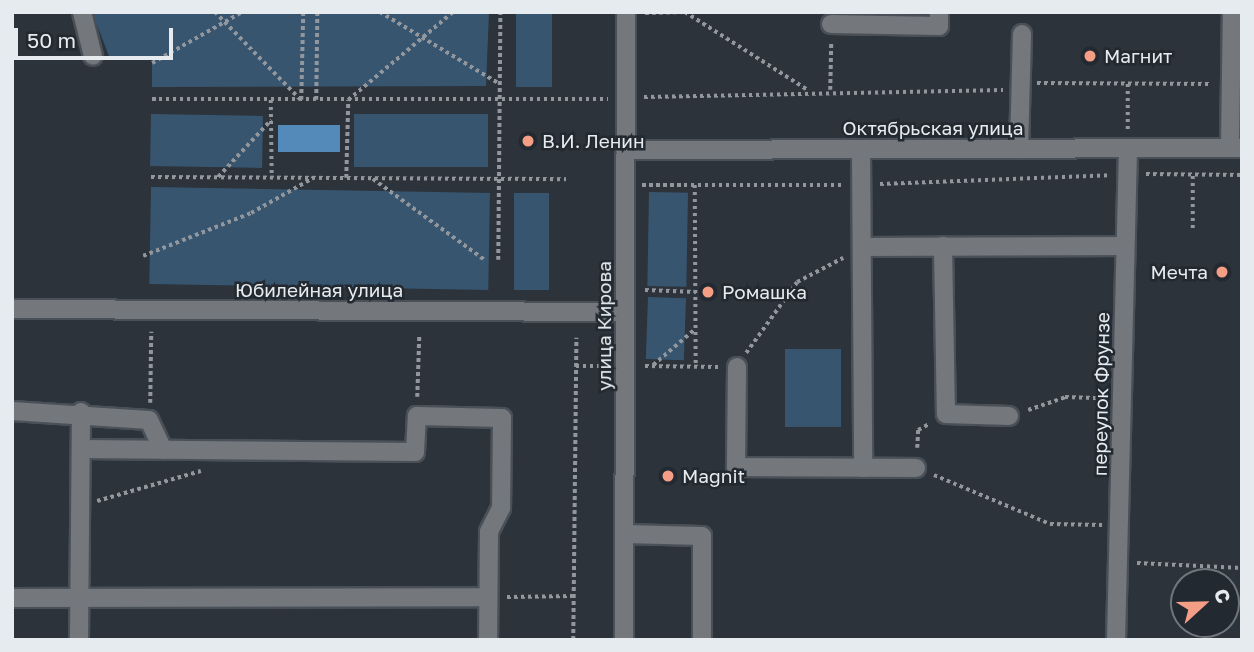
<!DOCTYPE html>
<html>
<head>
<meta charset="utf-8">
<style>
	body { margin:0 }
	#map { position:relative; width:1254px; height:652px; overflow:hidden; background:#2c333b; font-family:"Golos Text",sans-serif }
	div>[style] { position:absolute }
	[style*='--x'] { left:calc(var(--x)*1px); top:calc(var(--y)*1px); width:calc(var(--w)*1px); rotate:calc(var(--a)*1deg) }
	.green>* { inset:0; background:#385570; transform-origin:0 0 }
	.water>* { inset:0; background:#548ab9; transform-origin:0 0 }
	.path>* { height:3.5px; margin-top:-1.75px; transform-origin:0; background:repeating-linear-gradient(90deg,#91979d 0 3.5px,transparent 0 7px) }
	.roads { filter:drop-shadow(2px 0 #4a5058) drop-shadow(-2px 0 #4a5058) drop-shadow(0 2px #4a5058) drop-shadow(0 -2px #4a5058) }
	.minor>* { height:18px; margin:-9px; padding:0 9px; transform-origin:9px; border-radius:9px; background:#74787c }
	.dots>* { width:19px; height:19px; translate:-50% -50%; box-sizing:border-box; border:4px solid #222930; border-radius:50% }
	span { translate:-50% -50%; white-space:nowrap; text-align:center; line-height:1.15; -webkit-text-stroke:5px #222930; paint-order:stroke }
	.poi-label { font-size:19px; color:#e6ebef }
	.left { translate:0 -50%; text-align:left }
	.right { translate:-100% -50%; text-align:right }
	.street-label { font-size:19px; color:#e6ebef }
	.frame { position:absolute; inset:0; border:14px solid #e6ebef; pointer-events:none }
	.north { position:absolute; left:1170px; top:568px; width:70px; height:70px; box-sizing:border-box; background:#222930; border:2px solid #70777c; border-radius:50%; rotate:68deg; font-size:19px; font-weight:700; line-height:28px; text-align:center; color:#e6ebef }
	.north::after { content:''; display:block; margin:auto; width:24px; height:32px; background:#f49e86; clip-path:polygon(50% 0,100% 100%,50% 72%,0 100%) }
	.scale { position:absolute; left:14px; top:28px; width:159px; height:32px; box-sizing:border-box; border:4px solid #e6ebef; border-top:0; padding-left:9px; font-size:21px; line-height:24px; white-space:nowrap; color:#e6ebef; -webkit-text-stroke:5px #222930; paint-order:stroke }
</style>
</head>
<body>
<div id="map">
	<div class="green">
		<i style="clip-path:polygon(92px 12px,489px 12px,486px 86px,152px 87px,152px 56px,109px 56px)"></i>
		<i style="left:516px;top:12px;width:36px;height:75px"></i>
		<i style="left:151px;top:114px;width:112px;height:52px;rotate:1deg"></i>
		<i style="left:354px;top:114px;width:134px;height:53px"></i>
		<i style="left:151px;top:187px;width:339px;height:97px;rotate:1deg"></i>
		<i style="left:649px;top:192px;width:39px;height:94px;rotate:1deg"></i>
		<i style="left:549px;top:193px;width:97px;height:35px;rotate:90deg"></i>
		<i style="left:648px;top:297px;width:38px;height:62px;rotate:2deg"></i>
		<i style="left:785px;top:349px;width:56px;height:78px"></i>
	</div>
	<div class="water">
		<i style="left:278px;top:125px;width:62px;height:27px"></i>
	</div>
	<div class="path">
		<i style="--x:215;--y:12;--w:123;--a:45.7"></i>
		<i style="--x:380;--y:12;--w:138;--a:31"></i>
		<i style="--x:645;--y:13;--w:40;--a:-1.4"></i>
		<i style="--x:685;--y:12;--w:146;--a:32.4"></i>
		<i style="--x:152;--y:63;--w:103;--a:-29.5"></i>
		<i style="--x:1037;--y:83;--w:175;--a:0.3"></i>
		<i style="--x:1128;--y:84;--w:47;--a:90"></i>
		<i style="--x:830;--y:90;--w:48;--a:-88.8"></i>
		<i style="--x:644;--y:97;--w:359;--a:-1.1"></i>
		<i style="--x:152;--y:99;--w:456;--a:0"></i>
		<i style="--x:271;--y:100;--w:78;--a:89.3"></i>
		<i style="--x:301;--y:100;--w:88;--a:-88.7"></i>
		<i style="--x:316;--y:100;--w:88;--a:-89.3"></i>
		<i style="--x:1146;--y:174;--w:96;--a:0.6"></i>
		<i style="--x:1193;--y:176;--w:54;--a:90"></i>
		<i style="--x:151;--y:177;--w:415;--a:0.3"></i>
		<i style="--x:218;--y:177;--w:78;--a:-47.1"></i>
		<i style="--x:346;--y:178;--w:78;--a:-88.5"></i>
		<i style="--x:348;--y:100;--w:137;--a:-40"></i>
		<i style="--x:373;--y:179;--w:138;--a:35.9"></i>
		<i style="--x:880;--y:184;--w:230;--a:-2.2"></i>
		<i style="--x:642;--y:185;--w:202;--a:0"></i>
		<i style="--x:695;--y:185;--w:182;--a:89.7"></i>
		<i style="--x:143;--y:256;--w:116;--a:-21.7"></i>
		<i style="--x:251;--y:213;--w:71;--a:-29.4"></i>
		<i style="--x:498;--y:260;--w:248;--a:-89.5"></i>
		<i style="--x:645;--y:290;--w:51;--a:2.2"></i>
		<i style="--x:746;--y:353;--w:87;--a:-54.3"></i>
		<i style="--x:797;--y:282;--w:52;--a:-27.6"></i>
		<i style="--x:653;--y:365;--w:55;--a:-40.6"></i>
		<i style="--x:576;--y:366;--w:30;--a:0"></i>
		<i style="--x:645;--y:366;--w:73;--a:0.8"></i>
		<i style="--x:417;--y:397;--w:61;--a:-88.1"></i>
		<i style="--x:150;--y:403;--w:71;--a:-89.2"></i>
		<i style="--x:1028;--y:410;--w:39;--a:-19"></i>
		<i style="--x:1065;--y:397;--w:37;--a:2"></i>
		<i style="--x:917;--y:448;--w:18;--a:-87"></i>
		<i style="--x:918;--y:430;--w:13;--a:-29"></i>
		<i style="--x:934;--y:475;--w:126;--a:22.9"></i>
		<i style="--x:1050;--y:524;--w:52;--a:1.1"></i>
		<i style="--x:97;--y:501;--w:108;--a:-16.1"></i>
		<i style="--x:1137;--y:563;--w:105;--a:2.7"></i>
		<i style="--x:507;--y:597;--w:66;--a:-0.9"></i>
		<i style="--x:573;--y:640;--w:302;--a:-89.4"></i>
	</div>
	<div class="roads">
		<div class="minor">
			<i style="--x:82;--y:12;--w:45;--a:76"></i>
			<i style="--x:831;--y:24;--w:108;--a:1.1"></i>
			<i style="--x:939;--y:26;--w:14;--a:-90"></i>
			<i style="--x:1230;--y:148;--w:136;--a:-89.2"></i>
			<i style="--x:1019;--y:149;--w:115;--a:-88.5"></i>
			<i style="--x:625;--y:150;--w:617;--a:-0.19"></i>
			<i style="--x:861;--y:150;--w:318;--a:89.6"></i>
			<i style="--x:943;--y:246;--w:168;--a:89"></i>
			<i style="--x:946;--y:414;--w:63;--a:1.8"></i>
			<i style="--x:863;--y:247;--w:262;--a:-0.2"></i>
			<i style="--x:12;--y:309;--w:613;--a:0.28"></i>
			<i style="--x:737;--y:367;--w:100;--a:90.6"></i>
			<i style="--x:736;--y:467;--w:180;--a:0.3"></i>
			<i style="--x:12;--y:411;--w:137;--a:3.8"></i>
			<i style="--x:149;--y:420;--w:33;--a:65"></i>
			<i style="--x:81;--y:449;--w:334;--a:0.5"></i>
			<i style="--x:415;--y:452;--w:36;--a:-87"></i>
			<i style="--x:417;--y:416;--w:85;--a:1.3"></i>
			<i style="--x:502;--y:418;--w:90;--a:90.6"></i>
			<i style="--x:501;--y:508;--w:27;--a:117"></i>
			<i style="--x:489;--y:532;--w:108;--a:90.5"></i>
			<i style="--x:624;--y:534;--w:78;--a:1.5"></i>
			<i style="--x:702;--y:536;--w:104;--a:90"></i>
			<i style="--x:12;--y:598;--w:476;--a:-0.1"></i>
			<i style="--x:79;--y:640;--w:228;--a:-89.5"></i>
			<i style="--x:624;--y:640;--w:628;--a:-89.82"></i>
			<i style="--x:1116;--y:640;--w:491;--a:-88.6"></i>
		</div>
	</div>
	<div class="dots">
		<i style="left:1090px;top:56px;background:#f49e86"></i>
		<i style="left:528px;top:141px;background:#f49e86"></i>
		<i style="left:1222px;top:272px;background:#f49e86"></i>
		<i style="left:708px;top:292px;background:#f49e86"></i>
		<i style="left:668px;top:476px;background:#f49e86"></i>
	</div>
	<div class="poi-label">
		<span class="left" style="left:1104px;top:56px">Магнит</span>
		<span class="left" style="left:542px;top:141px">В.И. Ленин</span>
		<span class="right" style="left:1208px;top:272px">Мечта</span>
		<span class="left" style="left:722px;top:292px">Ромашка</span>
		<span class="left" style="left:682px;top:476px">Magnit</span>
	</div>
	<div class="street-label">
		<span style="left:933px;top:128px">Октябрьская улица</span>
		<span style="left:319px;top:290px">Юбилейная улица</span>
		<span style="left:604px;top:326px;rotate:-90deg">улица Кирова</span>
		<span style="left:1101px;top:394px;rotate:-89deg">переулок Фрунзе</span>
	</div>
	<div class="frame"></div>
	<div class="north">С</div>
	<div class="scale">50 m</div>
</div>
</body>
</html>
